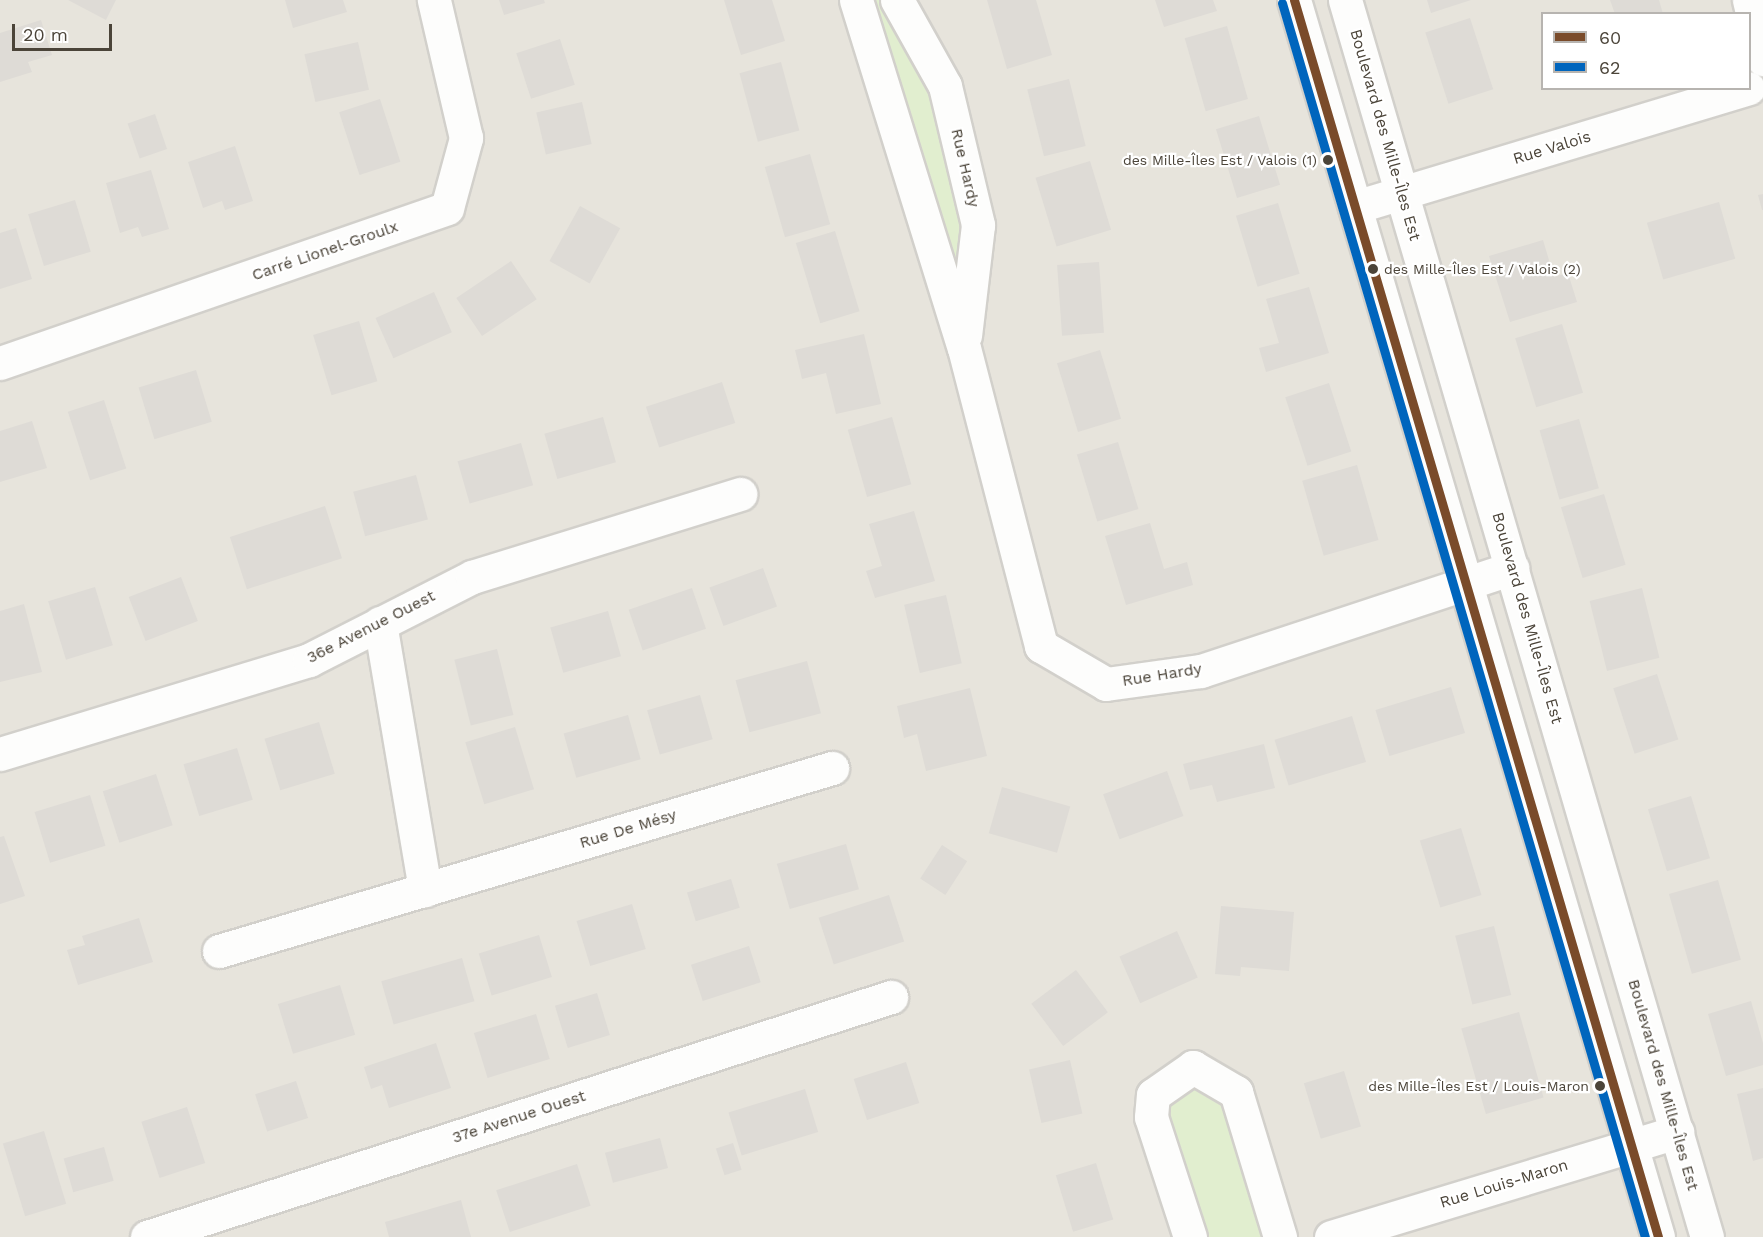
<!DOCTYPE html>
<html>
<head>
<meta charset="utf-8">
<style>
	body { margin:0 }
	#map { position:relative; width:1763px; height:1237px; overflow:hidden; background:#f4f2ee; font-family:"Work Sans",sans-serif }
	div>[style] { position:absolute }
	[style*='--x'] { left:calc(var(--x)*1px); top:calc(var(--y)*1px); width:calc(var(--w)*1px); rotate:calc(var(--a)*1deg) }
	.residential>* { inset:0; background:#e7e4dc }
	.green>* { inset:0; background:#e1eecf }
	.building>* { inset:0; background:#dedbd6; transform-origin:0 0 }
	.roads { filter:drop-shadow(2px 0 #d2d0cb) drop-shadow(-2px 0 #d2d0cb) drop-shadow(0 2px #d2d0cb) drop-shadow(0 -2px #d2d0cb) }
	.minor>* { height:33px; margin:-16.5px; padding:0 16.5px; transform-origin:16.5px; border-radius:16.5px; background:#fdfdfc }
	.bus-1>* { height:9px; margin:-4.5px; padding:0 4.5px; transform-origin:4.5px; border-radius:4.5px; background:#7a4b2a }
	.bus-2>* { height:9px; margin:-4.5px; padding:0 4.5px; transform-origin:4.5px; border-radius:4.5px; background:#0065bd }
	.dots>* { width:16px; height:16px; translate:-50% -50%; box-sizing:border-box; border:3px solid #fff; border-radius:50% }
	span { translate:-50% -50%; white-space:nowrap; text-align:center; line-height:1.15; -webkit-text-stroke:4.5px #fff; paint-order:stroke }
	.bus-label { font-size:14px; color:#4b4439 }
	.right { translate:-100% -50%; text-align:right }
	.left { translate:0 -50%; text-align:left }
	.street-label { font-size:16px; color:#4b4439 }
	.legend { position:absolute; left:1541px; top:12px; width:210px; height:78px; box-sizing:border-box; background:#fff; border:2px solid #b7b4b0; margin:0; padding:8px 10px; list-style:none; font-size:18px; color:#4b4439 }
	.legend li { display:flex; align-items:center; gap:12px; height:30px }
	.legend b { width:30px; border:2px solid #b7b4b0 }
	.scale { position:absolute; left:12px; top:24px; width:100px; height:27px; box-sizing:border-box; border:3px solid #4b4439; border-top:0; padding-left:8px; font-size:18px; line-height:21px; white-space:nowrap; color:#4b4439; -webkit-text-stroke:4px #fff; paint-order:stroke }
</style>
</head>
<body>
<div id="map">
	<div class="residential">
		<i style="clip-path:polygon(evenodd,0 0,1763px 0,1763px 1237px,0 1237px,0 0,1542px 14px,1750px 14px,1750px 88px,1542px 88px,1542px 14px)"></i>
	</div>
	<div class="green">
		<i style="clip-path:polygon(868px 0,886px 0,938px 87px,970px 220px,962px 313px)"></i>
		<i style="clip-path:polygon(1194px 1077px,1227px 1097px,1271px 1237px,1201px 1237px,1163px 1100px)"></i>
	</div>
	<div class="building">
		<i style="clip-path:polygon(68px 0,116px 0,106px 20px)"></i>
		<i style="clip-path:polygon(285px 0,343px 0,347px 12px,293px 28px)"></i>
		<i style="clip-path:polygon(499px 0,544px 0,545px 3px,504px 15px)"></i>
		<i style="clip-path:polygon(724px 0,772px 0,785px 41px,741px 55px)"></i>
		<i style="clip-path:polygon(987px 0,1036px 0,1052px 55px,1007px 69px)"></i>
		<i style="clip-path:polygon(1155px 0,1213px 0,1217px 11px,1164px 27px)"></i>
		<i style="clip-path:polygon(1427px 0,1471px 0,1431px 13px)"></i>
		<i style="clip-path:polygon(1610px 0,1659px 0,1663px 14px,1615px 14px)"></i>
		<i style="left:1470px;top:18px;width:75px;height:47px;rotate:72deg"></i>
		<i style="clip-path:polygon(41px 20px,52px 55px,28px 62px,32px 72px,0 82px,0 33px)"></i>
		<i style="left:1227px;top:26px;width:76px;height:44px;rotate:74deg"></i>
		<i style="left:560px;top:39px;width:48px;height:46px;rotate:72deg"></i>
		<i style="left:358px;top:42px;width:49px;height:55px;rotate:77deg"></i>
		<i style="left:781px;top:62px;width:71px;height:43px;rotate:75deg"></i>
		<i style="left:1069px;top:79px;width:69px;height:43px;rotate:76deg"></i>
		<i style="left:380px;top:99px;width:66px;height:43px;rotate:72deg"></i>
		<i style="left:582px;top:102px;width:43px;height:47px;rotate:77deg"></i>
		<i style="left:155px;top:114px;width:37px;height:29px;rotate:71deg"></i>
		<i style="left:1259px;top:116px;width:72px;height:45px;rotate:73deg"></i>
		<i style="clip-path:polygon(235px 146px,253px 201px,225px 210px,222px 201px,203px 208px,188px 162px)"></i>
		<i style="left:810px;top:154px;width:73px;height:47px;rotate:74deg"></i>
		<i style="left:1090px;top:161px;width:72px;height:57px;rotate:73deg"></i>
		<i style="clip-path:polygon(151px 170px,169px 229px,142px 237px,138px 227px,120px 233px,106px 183px)"></i>
		<i style="clip-path:polygon(1763px 194px,1763px 210px,1762px 210px,1758px 195px)"></i>
		<i style="left:75px;top:200px;width:54px;height:49px;rotate:73deg"></i>
		<i style="left:1719px;top:202px;width:59px;height:75px;rotate:74deg"></i>
		<i style="left:1278px;top:203px;width:74px;height:44px;rotate:73deg"></i>
		<i style="left:580px;top:206px;width:46px;height:63px;rotate:29deg"></i>
		<i style="clip-path:polygon(16px 228px,32px 279px,0 289px,0 233px)"></i>
		<i style="left:835px;top:231px;width:84px;height:41px;rotate:73deg"></i>
		<i style="clip-path:polygon(1543px 240px,1554px 277px,1568px 273px,1577px 302px,1510px 322px,1489px 256px)"></i>
		<i style="left:511px;top:261px;width:46px;height:66px;rotate:56deg"></i>
		<i style="left:1099px;top:262px;width:71px;height:42px;rotate:86deg"></i>
		<i style="clip-path:polygon(1309px 287px,1329px 353px,1266px 372px,1259px 348px,1279px 343px,1266px 299px)"></i>
		<i style="left:434px;top:292px;width:44px;height:64px;rotate:66deg"></i>
		<i style="left:359px;top:321px;width:63px;height:48px;rotate:73deg"></i>
		<i style="left:1562px;top:324px;width:72px;height:49px;rotate:73deg"></i>
		<i style="clip-path:polygon(864px 334px,881px 404px,836px 414px,826px 373px,802px 379px,795px 350px)"></i>
		<i style="left:1100px;top:350px;width:72px;height:45px;rotate:73deg"></i>
		<i style="left:196px;top:370px;width:54px;height:60px;rotate:73deg"></i>
		<i style="left:722px;top:382px;width:43px;height:80px;rotate:72deg"></i>
		<i style="left:1329px;top:383px;width:72px;height:46px;rotate:72deg"></i>
		<i style="left:104px;top:400px;width:72px;height:38px;rotate:72deg"></i>
		<i style="left:603px;top:417px;width:47px;height:61px;rotate:74deg"></i>
		<i style="left:892px;top:417px;width:70px;height:46px;rotate:74deg"></i>
		<i style="left:1579px;top:419px;width:72px;height:41px;rotate:74deg"></i>
		<i style="clip-path:polygon(32px 421px,47px 468px,0 482px,0 431px)"></i>
		<i style="left:1118px;top:442px;width:70px;height:43px;rotate:73deg"></i>
		<i style="left:521px;top:443px;width:44px;height:66px;rotate:74deg"></i>
		<i style="left:1357px;top:465px;width:78px;height:57px;rotate:74deg"></i>
		<i style="left:416px;top:475px;width:46px;height:65px;rotate:75deg"></i>
		<i style="left:1604px;top:494px;width:74px;height:45px;rotate:73deg"></i>
		<i style="left:325px;top:506px;width:55px;height:100px;rotate:72deg"></i>
		<i style="clip-path:polygon(914px 511px,935px 581px,875px 598px,866px 571px,882px 566px,869px 524px)"></i>
		<i style="clip-path:polygon(1150px 523px,1164px 569px,1187px 562px,1193px 585px,1126px 605px,1105px 536px)"></i>
		<i style="left:763px;top:568px;width:41px;height:57px;rotate:70deg"></i>
		<i style="left:181px;top:577px;width:47px;height:56px;rotate:69deg"></i>
		<i style="left:95px;top:587px;width:61px;height:49px;rotate:73deg"></i>
		<i style="left:692px;top:588px;width:43px;height:67px;rotate:71deg"></i>
		<i style="left:1642px;top:588px;width:72px;height:54px;rotate:76deg"></i>
		<i style="left:946px;top:595px;width:70px;height:43px;rotate:77deg"></i>
		<i style="clip-path:polygon(24px 604px,42px 672px,0 682px,0 611px)"></i>
		<i style="left:608px;top:611px;width:47px;height:60px;rotate:74deg"></i>
		<i style="left:497px;top:649px;width:68px;height:44px;rotate:76deg"></i>
		<i style="left:807px;top:661px;width:54px;height:74px;rotate:75deg"></i>
		<i style="left:1657px;top:674px;width:69px;height:46px;rotate:72deg"></i>
		<i style="left:1451px;top:687px;width:48px;height:79px;rotate:73deg"></i>
		<i style="clip-path:polygon(970px 688px,987px 756px,926px 771px,917px 734px,904px 738px,897px 706px)"></i>
		<i style="left:700px;top:695px;width:46px;height:55px;rotate:74deg"></i>
		<i style="left:628px;top:715px;width:46px;height:67px;rotate:74deg"></i>
		<i style="left:1352px;top:716px;width:48px;height:81px;rotate:73deg"></i>
		<i style="left:319px;top:722px;width:54px;height:57px;rotate:73deg"></i>
		<i style="left:515px;top:727px;width:65px;height:52px;rotate:73deg"></i>
		<i style="clip-path:polygon(1264px 744px,1275px 788px,1217px 802px,1212px 785px,1190px 790px,1183px 764px)"></i>
		<i style="left:237px;top:748px;width:54px;height:56px;rotate:73deg"></i>
		<i style="left:1167px;top:771px;width:48px;height:68px;rotate:70deg"></i>
		<i style="left:156px;top:774px;width:54px;height:56px;rotate:72deg"></i>
		<i style="left:1002px;top:787px;width:71px;height:48px;rotate:16deg"></i>
		<i style="left:90px;top:795px;width:53px;height:58px;rotate:73deg"></i>
		<i style="left:1691px;top:796px;width:65px;height:45px;rotate:73deg"></i>
		<i style="left:1461px;top:828px;width:70px;height:43px;rotate:73deg"></i>
		<i style="clip-path:polygon(4px 836px,25px 896px,0 904px,0 837px)"></i>
		<i style="left:846px;top:844px;width:47px;height:72px;rotate:74deg"></i>
		<i style="left:942px;top:845px;width:30px;height:40px;rotate:33deg"></i>
		<i style="left:731px;top:879px;width:30px;height:46px;rotate:73deg"></i>
		<i style="left:1718px;top:880px;width:83px;height:51px;rotate:74deg"></i>
		<i style="left:889px;top:895px;width:49px;height:74px;rotate:72deg"></i>
		<i style="left:632px;top:904px;width:47px;height:58px;rotate:73deg"></i>
		<i style="clip-path:polygon(1221px 906px,1294px 912px,1289px 971px,1241px 967px,1240px 976px,1215px 974px)"></i>
		<i style="clip-path:polygon(139px 918px,153px 962px,78px 985px,67px 950px,85px 945px,82px 936px)"></i>
		<i style="left:1494px;top:926px;width:71px;height:40px;rotate:76deg"></i>
		<i style="left:1177px;top:931px;width:51px;height:63px;rotate:66deg"></i>
		<i style="left:539px;top:935px;width:44px;height:63px;rotate:73deg"></i>
		<i style="left:749px;top:946px;width:38px;height:61px;rotate:72deg"></i>
		<i style="left:462px;top:958px;width:45px;height:84px;rotate:74deg"></i>
		<i style="left:1076px;top:970px;width:53px;height:56px;rotate:53deg"></i>
		<i style="left:340px;top:985px;width:52px;height:65px;rotate:73deg"></i>
		<i style="left:597px;top:993px;width:44px;height:44px;rotate:73deg"></i>
		<i style="clip-path:polygon(1751px 1001px,1763px 1043px,1763px 1065px,1726px 1076px,1708px 1014px)"></i>
		<i style="left:1519px;top:1012px;width:89px;height:60px;rotate:74deg"></i>
		<i style="left:536px;top:1014px;width:47px;height:65px;rotate:73deg"></i>
		<i style="clip-path:polygon(436px 1043px,451px 1088px,389px 1108px,382px 1085px,371px 1089px,364px 1067px)"></i>
		<i style="left:1070px;top:1060px;width:55px;height:42px;rotate:77deg"></i>
		<i style="left:906px;top:1062px;width:43px;height:55px;rotate:72deg"></i>
		<i style="left:1344px;top:1071px;width:58px;height:42px;rotate:73deg"></i>
		<i style="left:296px;top:1081px;width:39px;height:43px;rotate:72deg"></i>
		<i style="clip-path:polygon(1763px 1088px,1763px 1158px,1753px 1161px,1737px 1094px)"></i>
		<i style="left:805px;top:1089px;width:45px;height:80px;rotate:73deg"></i>
		<i style="left:187px;top:1107px;width:59px;height:48px;rotate:72deg"></i>
		<i style="left:44px;top:1131px;width:76px;height:43px;rotate:73deg"></i>
		<i style="left:660px;top:1138px;width:31px;height:57px;rotate:75deg"></i>
		<i style="left:733px;top:1143px;width:28px;height:18px;rotate:72deg"></i>
		<i style="left:104px;top:1147px;width:35px;height:42px;rotate:74deg"></i>
		<i style="left:1096px;top:1163px;width:59px;height:42px;rotate:73deg"></i>
		<i style="left:577px;top:1164px;width:44px;height:85px;rotate:72deg"></i>
		<i style="clip-path:polygon(461px 1200px,471px 1237px,389px 1237px,385px 1222px)"></i>
	</div>
	<div class="roads">
		<div class="minor">
			<i style="--x:856;--y:0;--w:364;--a:72.8"></i>
			<i style="--x:964;--y:348;--w:308;--a:75.5"></i>
			<i style="--x:1041;--y:646;--w:75;--a:30.3"></i>
			<i style="--x:1106;--y:684;--w:96;--a:-7.8"></i>
			<i style="--x:1201;--y:671;--w:328;--a:-18.3"></i>
			<i style="--x:897;--y:0;--w:98;--a:60.8"></i>
			<i style="--x:945;--y:86;--w:143;--a:76.6"></i>
			<i style="--x:978;--y:225;--w:111;--a:96.7"></i>
			<i style="--x:1294;--y:0;--w:1289;--a:73.6"></i>
			<i style="--x:1345;--y:0;--w:1289;--a:73.69"></i>
			<i style="--x:1749;--y:0;--w:61;--a:76.7"></i>
			<i style="--x:1355;--y:207;--w:411;--a:-16.8"></i>
			<i style="--x:0;--y:363;--w:473;--a:-19.1"></i>
			<i style="--x:447;--y:208;--w:73;--a:-74.8"></i>
			<i style="--x:466;--y:138;--w:142;--a:-103.1"></i>
			<i style="--x:380;--y:623;--w:271;--a:80.4"></i>
			<i style="--x:0;--y:754;--w:323;--a:-16.9"></i>
			<i style="--x:309;--y:660;--w:183;--a:-27"></i>
			<i style="--x:472;--y:577;--w:281;--a:-17.2"></i>
			<i style="--x:219;--y:951;--w:640;--a:-16.62"></i>
			<i style="--x:147;--y:1237;--w:782;--a:-17.88"></i>
			<i style="--x:1190;--y:1237;--w:126;--a:-108"></i>
			<i style="--x:1151;--y:1117;--w:22;--a:-85"></i>
			<i style="--x:1153;--y:1095;--w:49;--a:-35"></i>
			<i style="--x:1193;--y:1067;--w:50;--a:30.2"></i>
			<i style="--x:1236;--y:1092;--w:152;--a:73.1"></i>
			<i style="--x:1331;--y:1237;--w:362;--a:-16.9"></i>
		</div>
	</div>
	<div class="bus-1">
		<i style="--x:1294;--y:0;--w:1289;--a:73.6"></i>
	</div>
	<div class="bus-2">
		<i style="--x:1282;--y:3;--w:1286;--a:73.61"></i>
	</div>
	<div class="dots">
		<i style="left:1328px;top:160px;background:#4b4439"></i>
		<i style="left:1373px;top:269px;background:#4b4439"></i>
		<i style="left:1600px;top:1086px;background:#4b4439"></i>
	</div>
	<div class="bus-label">
		<span class="right" style="left:1317px;top:160px">des Mille-Îles Est / Valois (1)</span>
		<span class="left" style="left:1384px;top:269px">des Mille-Îles Est / Valois (2)</span>
		<span class="right" style="left:1589px;top:1086px">des Mille-Îles Est / Louis-Maron</span>
	</div>
	<div class="street-label">
		<span style="left:1385px;top:135px;rotate:74deg">Boulevard des Mille-Îles Est</span>
		<span style="left:1552px;top:148px;rotate:-17deg">Rue Valois</span>
		<span style="left:965px;top:168px;rotate:77deg">Rue Hardy</span>
		<span style="left:325px;top:251px;rotate:-19deg">Carré Lionel-Groulx</span>
		<span style="left:1527px;top:618px;rotate:74deg">Boulevard des Mille-Îles Est</span>
		<span style="left:371px;top:627px;rotate:-27deg">36e Avenue Ouest</span>
		<span style="left:1162px;top:675px;rotate:-9deg">Rue Hardy</span>
		<span style="left:628px;top:829px;rotate:-17deg">Rue De Mésy</span>
		<span style="left:1663px;top:1085px;rotate:74deg">Boulevard des Mille-Îles Est</span>
		<span style="left:519px;top:1117px;rotate:-18deg">37e Avenue Ouest</span>
		<span style="left:1504px;top:1184px;rotate:-17deg">Rue Louis-Maron</span>
	</div>
	<ul class="legend">
	<li><b style="height:8px;background:#7a4b2a"></b>60</li>
	<li><b style="height:8px;background:#0065bd"></b>62</li>
	</ul>
	<div class="scale">20 m</div>
</div>
</body>
</html>
